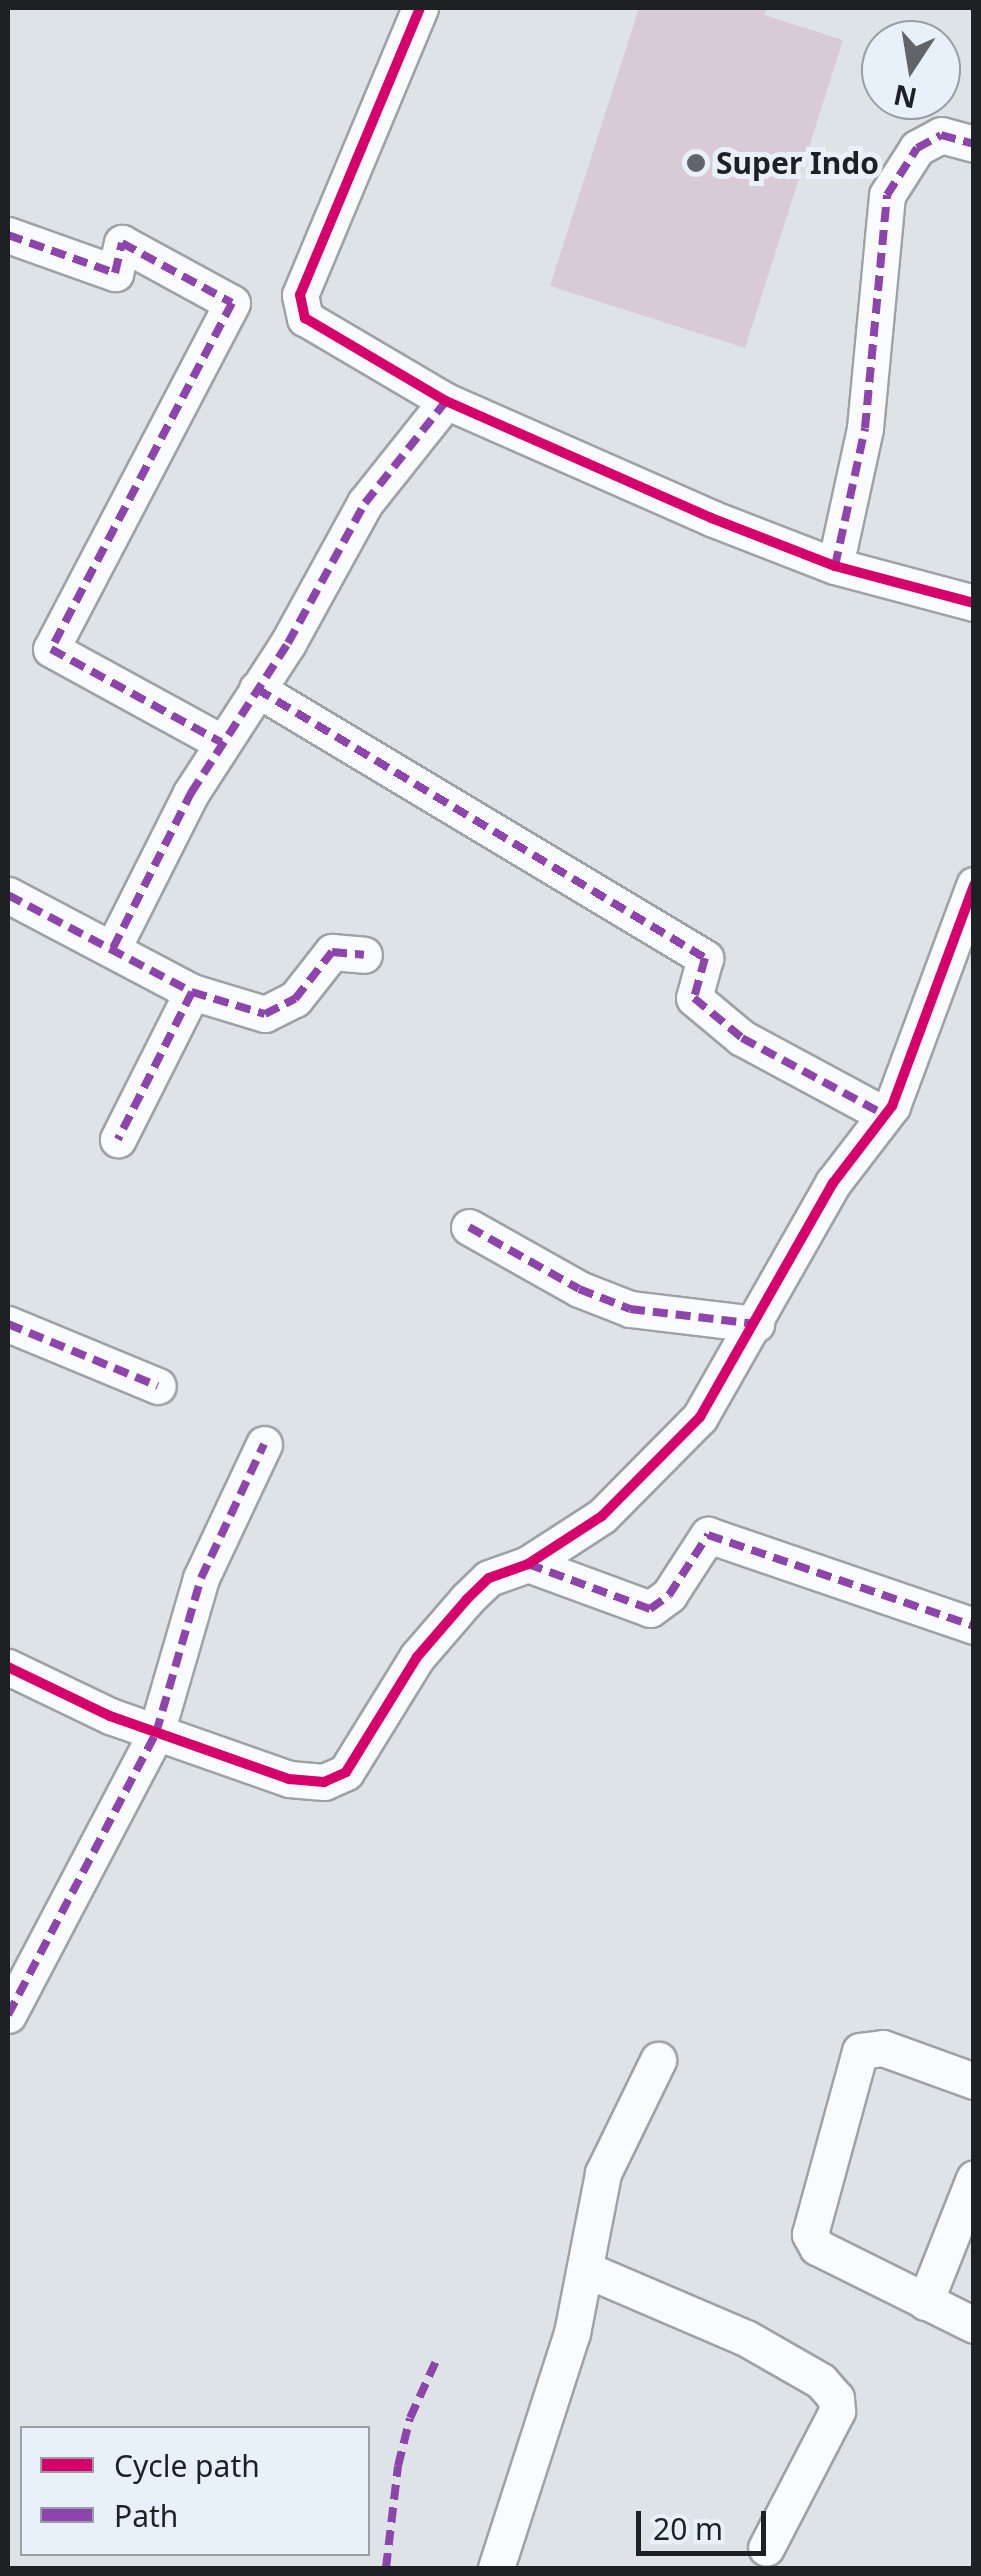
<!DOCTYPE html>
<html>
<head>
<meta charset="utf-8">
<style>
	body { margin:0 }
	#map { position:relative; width:981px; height:2576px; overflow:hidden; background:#dee3e8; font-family:"Noto Sans",sans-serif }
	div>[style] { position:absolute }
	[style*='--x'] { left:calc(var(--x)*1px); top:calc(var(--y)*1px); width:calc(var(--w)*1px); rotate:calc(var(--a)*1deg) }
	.building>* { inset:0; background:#d8cbd5 }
	.roads { filter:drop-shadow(2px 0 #9ea2a5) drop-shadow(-2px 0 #9ea2a5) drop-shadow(0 2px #9ea2a5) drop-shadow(0 -2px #9ea2a5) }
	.street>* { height:35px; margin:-17.5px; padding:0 17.5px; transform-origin:17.5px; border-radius:17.5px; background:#fafbfc }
	.quiet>* { height:8px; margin-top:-4px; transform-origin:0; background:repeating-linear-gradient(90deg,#8e44ad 0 15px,transparent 0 23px) }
	.cycleway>* { height:10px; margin:-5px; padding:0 5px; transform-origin:5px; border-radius:5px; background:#d6006c }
	.dots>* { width:28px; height:28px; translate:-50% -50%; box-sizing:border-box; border:5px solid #e8f1f9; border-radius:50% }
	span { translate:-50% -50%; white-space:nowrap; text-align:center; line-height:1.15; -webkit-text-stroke:10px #e8f1f9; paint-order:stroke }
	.poi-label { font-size:30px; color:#1e2124; font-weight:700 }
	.left { translate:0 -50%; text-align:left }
	.frame { position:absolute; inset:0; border:10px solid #1e2124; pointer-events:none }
	.legend { position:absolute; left:20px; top:2426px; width:350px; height:130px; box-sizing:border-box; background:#e8f1f9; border:2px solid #979ea4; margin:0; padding:12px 18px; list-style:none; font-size:30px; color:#1e2124 }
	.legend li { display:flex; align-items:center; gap:20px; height:50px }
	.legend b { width:50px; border:2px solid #979ea4 }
	.north { position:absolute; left:861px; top:20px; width:100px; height:100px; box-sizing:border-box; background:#e8f1f9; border:2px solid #979ea4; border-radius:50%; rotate:192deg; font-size:28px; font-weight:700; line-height:40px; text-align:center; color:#1e2124 }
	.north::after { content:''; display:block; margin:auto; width:35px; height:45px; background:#616569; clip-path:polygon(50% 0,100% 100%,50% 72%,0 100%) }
	.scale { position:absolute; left:636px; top:2511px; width:130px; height:45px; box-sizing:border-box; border:5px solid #1e2124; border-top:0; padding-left:12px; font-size:30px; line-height:35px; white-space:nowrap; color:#1e2124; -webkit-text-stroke:8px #e8f1f9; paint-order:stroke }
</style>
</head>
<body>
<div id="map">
	<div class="building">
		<i style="clip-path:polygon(639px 8px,767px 8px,764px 15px,843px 40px,745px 348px,550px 286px)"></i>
	</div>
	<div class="roads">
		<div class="street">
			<i style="--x:420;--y:8;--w:311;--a:112.7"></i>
			<i style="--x:300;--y:295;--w:24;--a:78"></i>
			<i style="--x:305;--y:318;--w:164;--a:30.5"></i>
			<i style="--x:446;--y:401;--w:290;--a:23.8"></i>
			<i style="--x:711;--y:518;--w:133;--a:21.2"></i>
			<i style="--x:835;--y:566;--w:144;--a:14.9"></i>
			<i style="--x:8;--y:235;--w:114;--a:19.6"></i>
			<i style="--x:115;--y:273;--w:31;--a:-77"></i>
			<i style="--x:122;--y:243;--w:125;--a:28.6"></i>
			<i style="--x:232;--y:303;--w:390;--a:117.6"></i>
			<i style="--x:51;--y:649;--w:194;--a:28.7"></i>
			<i style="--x:835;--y:566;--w:141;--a:-77.7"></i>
			<i style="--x:865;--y:428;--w:234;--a:-84.6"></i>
			<i style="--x:887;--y:195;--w:56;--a:-57.4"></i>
			<i style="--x:917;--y:148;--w:27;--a:-28"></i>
			<i style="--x:941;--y:135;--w:34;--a:15"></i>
			<i style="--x:257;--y:689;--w:523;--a:30.98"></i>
			<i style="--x:705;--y:958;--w:41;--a:105.4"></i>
			<i style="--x:694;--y:998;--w:62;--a:39.8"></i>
			<i style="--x:742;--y:1038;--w:162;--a:28.3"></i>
			<i style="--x:8;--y:895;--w:208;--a:27.8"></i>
			<i style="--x:192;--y:992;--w:165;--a:116.7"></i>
			<i style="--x:113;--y:948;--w:174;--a:-63.3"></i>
			<i style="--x:191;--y:793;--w:179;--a:-57.1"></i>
			<i style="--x:288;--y:643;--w:160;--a:-61.2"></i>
			<i style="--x:365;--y:503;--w:130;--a:-51.5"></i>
			<i style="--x:192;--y:992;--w:76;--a:16.8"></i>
			<i style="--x:265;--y:1014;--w:34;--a:-27"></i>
			<i style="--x:295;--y:999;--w:60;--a:-51.8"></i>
			<i style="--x:332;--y:952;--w:32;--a:5"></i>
			<i style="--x:469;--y:1227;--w:126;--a:29.4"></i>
			<i style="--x:579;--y:1289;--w:55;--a:21.4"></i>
			<i style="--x:630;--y:1309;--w:127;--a:6.8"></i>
			<i style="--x:8;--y:1324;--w:162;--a:22.5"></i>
			<i style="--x:528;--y:1564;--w:130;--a:20.2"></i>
			<i style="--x:650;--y:1609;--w:24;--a:-36"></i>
			<i style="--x:669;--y:1595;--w:72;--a:-57"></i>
			<i style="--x:708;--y:1535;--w:281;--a:18.9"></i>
			<i style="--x:8;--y:1667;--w:113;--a:25.7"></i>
			<i style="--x:110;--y:1716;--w:190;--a:19.4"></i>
			<i style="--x:289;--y:1779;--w:35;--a:5"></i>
			<i style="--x:324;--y:1782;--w:24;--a:-24"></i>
			<i style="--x:346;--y:1772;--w:135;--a:-58.3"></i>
			<i style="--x:417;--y:1657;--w:77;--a:-49.2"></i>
			<i style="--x:467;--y:1599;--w:30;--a:-44"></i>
			<i style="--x:489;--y:1578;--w:41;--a:-19.7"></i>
			<i style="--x:528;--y:1564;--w:88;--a:-33"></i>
			<i style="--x:602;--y:1516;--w:139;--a:-45.3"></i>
			<i style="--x:700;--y:1417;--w:269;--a:-60.4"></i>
			<i style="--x:833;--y:1183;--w:97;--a:-52.5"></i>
			<i style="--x:892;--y:1106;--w:236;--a:-69.6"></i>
			<i style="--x:8;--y:2015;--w:318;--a:-62.3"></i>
			<i style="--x:156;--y:1733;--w:161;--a:-73.8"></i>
			<i style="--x:201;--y:1578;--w:148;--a:-64.8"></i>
			<i style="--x:974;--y:2081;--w:97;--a:-160.1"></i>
			<i style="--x:883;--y:2048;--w:23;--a:173"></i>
			<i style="--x:860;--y:2051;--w:190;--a:105.3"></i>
			<i style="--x:810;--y:2234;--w:15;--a:62"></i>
			<i style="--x:817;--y:2247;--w:175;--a:26.4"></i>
			<i style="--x:587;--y:2270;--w:173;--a:23.2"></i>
			<i style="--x:746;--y:2338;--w:86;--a:29.8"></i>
			<i style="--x:821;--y:2381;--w:23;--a:49"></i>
			<i style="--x:836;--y:2398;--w:13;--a:86"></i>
			<i style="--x:837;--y:2411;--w:154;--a:117.4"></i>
			<i style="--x:925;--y:2302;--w:133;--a:-68.4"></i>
			<i style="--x:496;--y:2568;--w:247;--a:-72.1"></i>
			<i style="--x:572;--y:2333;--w:163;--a:-79"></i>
			<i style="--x:603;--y:2173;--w:126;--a:-64"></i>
		</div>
	</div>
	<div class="quiet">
		<i style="--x:8;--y:235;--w:114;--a:19.6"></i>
		<i style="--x:115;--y:273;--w:31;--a:-77"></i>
		<i style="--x:122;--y:243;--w:125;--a:28.6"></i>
		<i style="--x:232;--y:303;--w:390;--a:117.6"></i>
		<i style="--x:51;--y:649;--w:194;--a:28.7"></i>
		<i style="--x:835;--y:566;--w:141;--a:-77.7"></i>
		<i style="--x:865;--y:428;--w:234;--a:-84.6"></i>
		<i style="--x:887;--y:195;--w:56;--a:-57.4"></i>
		<i style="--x:917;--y:148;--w:27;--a:-28"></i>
		<i style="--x:941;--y:135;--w:34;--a:15"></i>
		<i style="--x:257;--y:689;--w:523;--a:30.98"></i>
		<i style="--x:705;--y:958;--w:41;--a:105.4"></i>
		<i style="--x:694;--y:998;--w:62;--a:39.8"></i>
		<i style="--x:742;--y:1038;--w:162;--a:28.3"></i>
		<i style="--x:8;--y:895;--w:208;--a:27.8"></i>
		<i style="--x:192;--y:992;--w:165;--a:116.7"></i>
		<i style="--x:113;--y:948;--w:174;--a:-63.3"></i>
		<i style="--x:191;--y:793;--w:179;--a:-57.1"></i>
		<i style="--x:288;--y:643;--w:160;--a:-61.2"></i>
		<i style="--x:365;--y:503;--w:130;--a:-51.5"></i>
		<i style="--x:192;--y:992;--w:76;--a:16.8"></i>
		<i style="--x:265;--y:1014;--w:34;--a:-27"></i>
		<i style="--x:295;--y:999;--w:60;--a:-51.8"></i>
		<i style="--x:332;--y:952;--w:32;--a:5"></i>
		<i style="--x:469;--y:1227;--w:126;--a:29.4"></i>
		<i style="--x:579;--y:1289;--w:55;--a:21.4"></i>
		<i style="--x:630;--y:1309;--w:127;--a:6.8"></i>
		<i style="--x:8;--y:1324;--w:162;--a:22.5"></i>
		<i style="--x:528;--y:1564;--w:130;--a:20.2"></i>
		<i style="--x:650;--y:1609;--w:24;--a:-36"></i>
		<i style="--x:669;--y:1595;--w:72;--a:-57"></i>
		<i style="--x:708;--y:1535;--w:281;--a:18.9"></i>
		<i style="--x:8;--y:2015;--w:318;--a:-62.3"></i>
		<i style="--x:156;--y:1733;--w:161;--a:-73.8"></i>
		<i style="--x:201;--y:1578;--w:148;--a:-64.8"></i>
		<i style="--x:386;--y:2568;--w:103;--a:-83.3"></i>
		<i style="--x:398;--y:2466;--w:49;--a:-76"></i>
		<i style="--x:410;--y:2418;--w:63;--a:-65.5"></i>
	</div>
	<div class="cycleway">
		<i style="--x:420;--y:8;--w:311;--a:112.7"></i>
		<i style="--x:300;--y:295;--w:24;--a:78"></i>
		<i style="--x:305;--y:318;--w:164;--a:30.5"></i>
		<i style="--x:446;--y:401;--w:290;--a:23.8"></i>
		<i style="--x:711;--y:518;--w:133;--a:21.2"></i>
		<i style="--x:835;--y:566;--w:144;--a:14.9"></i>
		<i style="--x:8;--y:1667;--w:113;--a:25.7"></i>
		<i style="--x:110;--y:1716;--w:190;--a:19.4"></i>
		<i style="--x:289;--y:1779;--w:35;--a:5"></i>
		<i style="--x:324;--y:1782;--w:24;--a:-24"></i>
		<i style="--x:346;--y:1772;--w:135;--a:-58.3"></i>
		<i style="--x:417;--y:1657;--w:77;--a:-49.2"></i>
		<i style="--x:467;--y:1599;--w:30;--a:-44"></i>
		<i style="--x:489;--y:1578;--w:41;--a:-19.7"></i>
		<i style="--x:528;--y:1564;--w:88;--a:-33"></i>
		<i style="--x:602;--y:1516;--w:139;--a:-45.3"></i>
		<i style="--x:700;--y:1417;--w:269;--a:-60.4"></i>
		<i style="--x:833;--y:1183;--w:97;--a:-52.5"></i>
		<i style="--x:892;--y:1106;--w:236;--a:-69.6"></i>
	</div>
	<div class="dots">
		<i style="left:696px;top:163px;background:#616569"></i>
	</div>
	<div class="poi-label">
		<span class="left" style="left:716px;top:163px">Super Indo</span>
	</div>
	<div class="frame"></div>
	<ul class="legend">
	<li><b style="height:12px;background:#d6006c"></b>Cycle path</li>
	<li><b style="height:12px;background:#8e44ad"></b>Path</li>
	</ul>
	<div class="north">N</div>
	<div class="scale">20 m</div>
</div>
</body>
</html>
